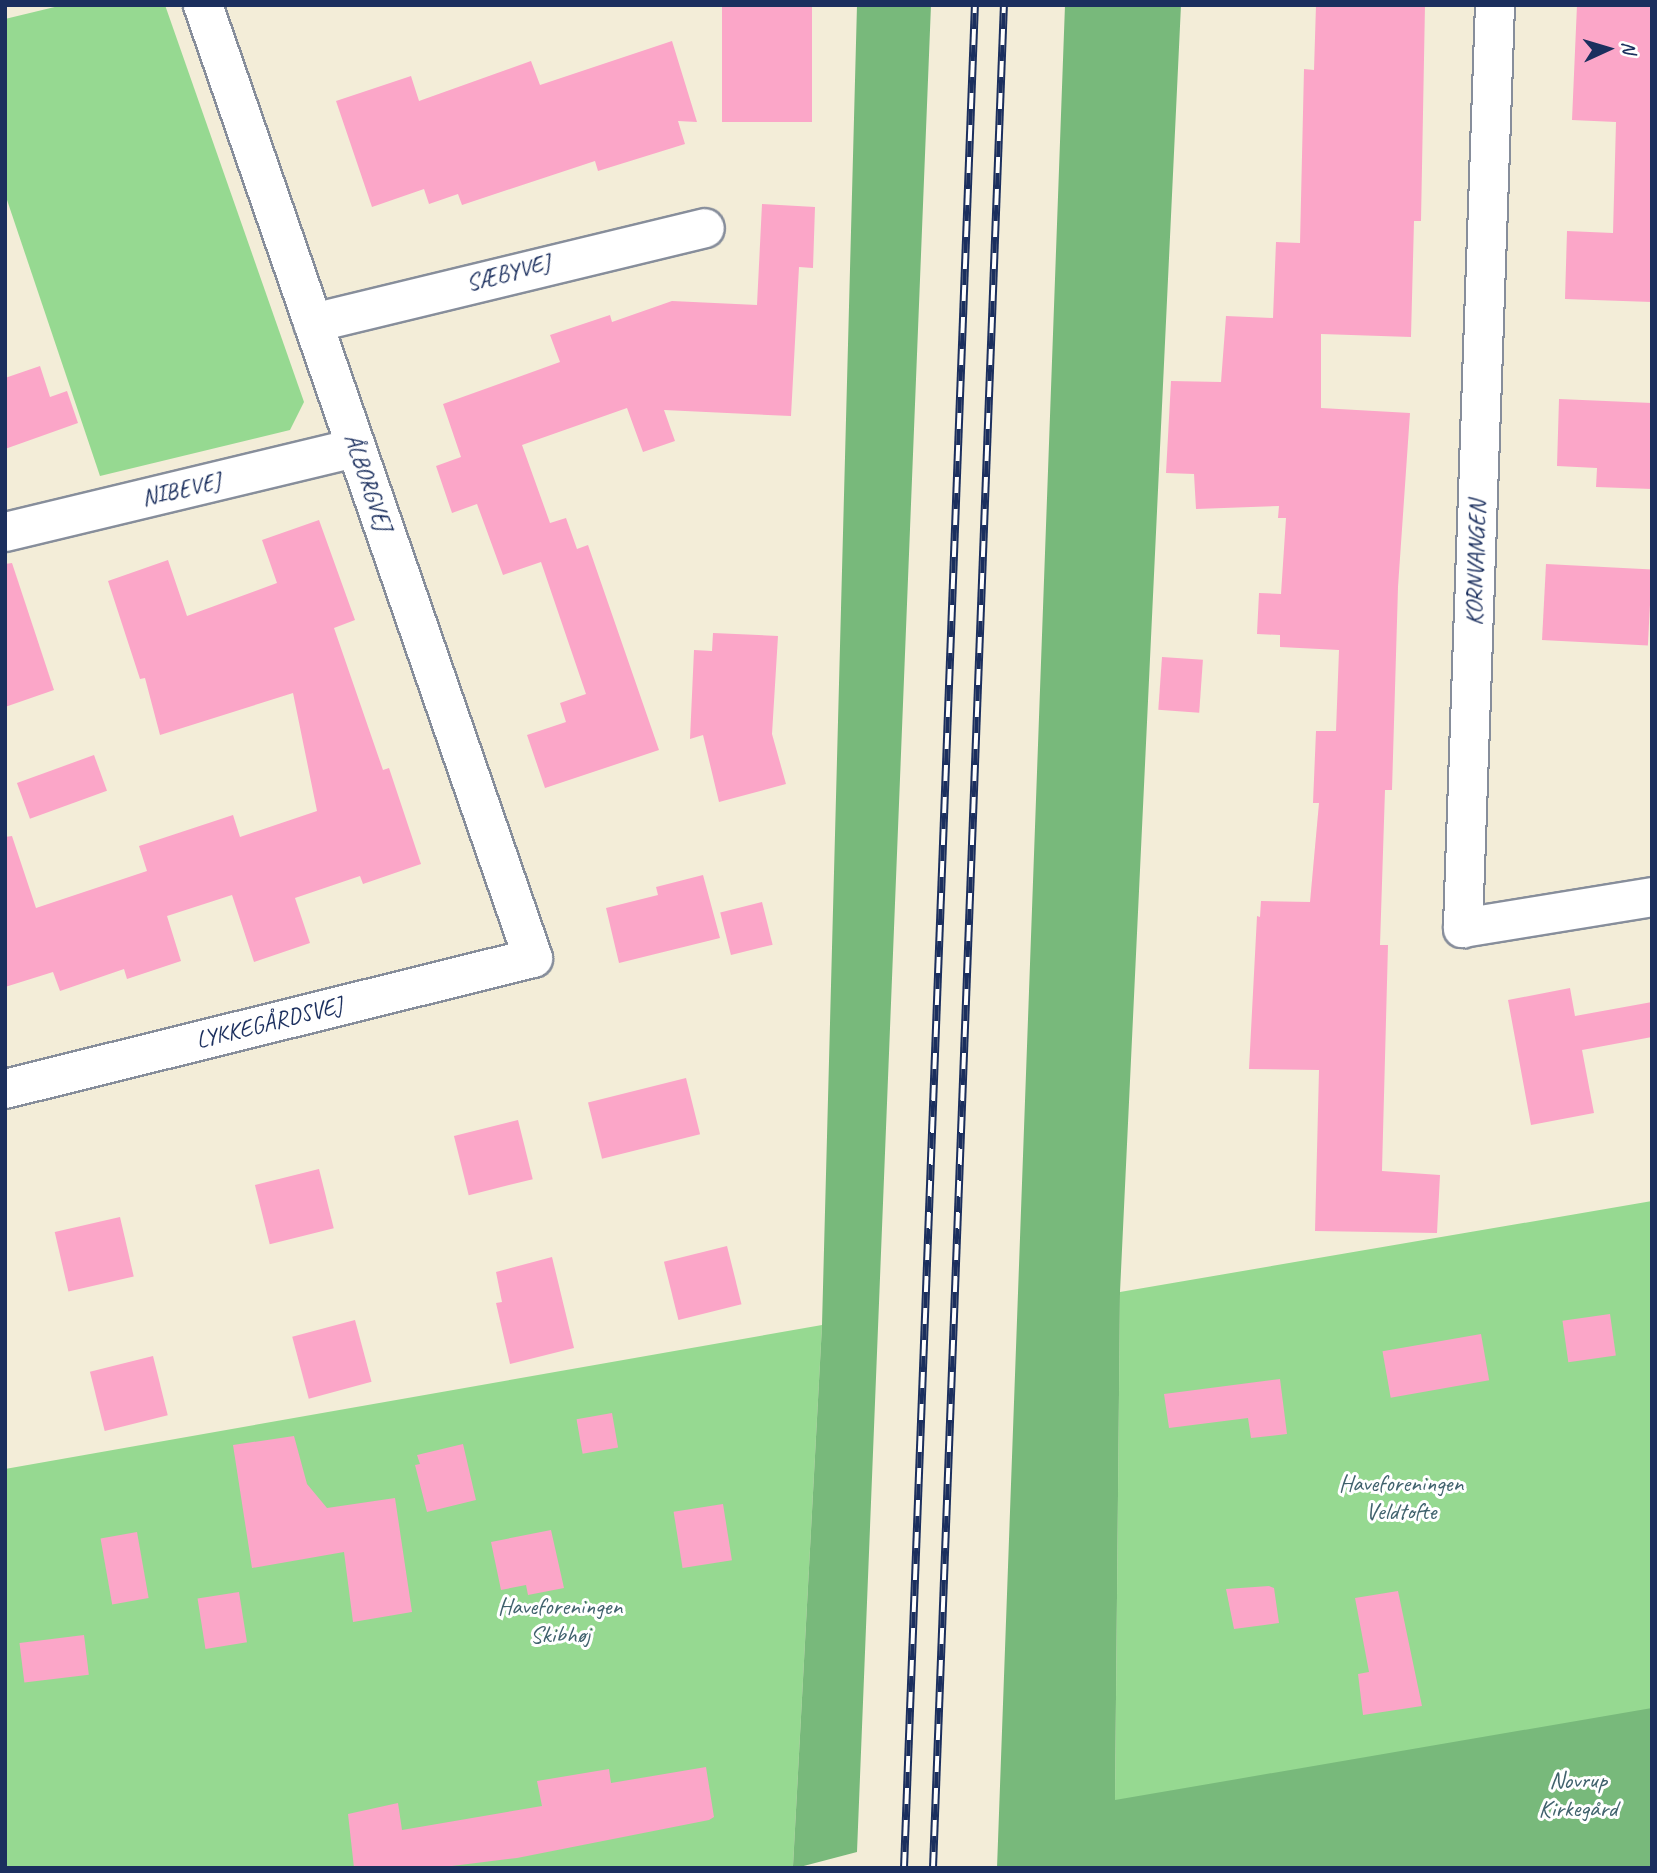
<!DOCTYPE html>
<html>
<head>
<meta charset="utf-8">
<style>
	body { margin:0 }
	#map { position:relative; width:1657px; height:1873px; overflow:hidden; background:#f3edd8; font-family:Caveat,sans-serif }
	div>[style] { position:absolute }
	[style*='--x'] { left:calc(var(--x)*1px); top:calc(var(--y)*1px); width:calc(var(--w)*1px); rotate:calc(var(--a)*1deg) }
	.green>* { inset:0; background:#96d991 }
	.forest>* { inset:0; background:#78b97b }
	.building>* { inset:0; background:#fba6c8; transform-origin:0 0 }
	.roads { filter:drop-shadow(2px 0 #878e9b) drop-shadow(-2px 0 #878e9b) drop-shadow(0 2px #878e9b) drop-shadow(0 -2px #878e9b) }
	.minor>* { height:38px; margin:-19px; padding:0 19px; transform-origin:19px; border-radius:19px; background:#fff }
	.rail>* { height:8px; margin-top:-4px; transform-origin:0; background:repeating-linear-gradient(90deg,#fff 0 16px,#1b2f5e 0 32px); box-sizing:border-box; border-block:2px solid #1b2f5e }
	span { translate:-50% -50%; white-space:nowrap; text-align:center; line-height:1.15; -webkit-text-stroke:6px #fff; paint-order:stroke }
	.street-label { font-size:24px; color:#1b2f5e }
	.park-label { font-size:24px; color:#40626d }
	.frame { position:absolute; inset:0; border:7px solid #1b2f5e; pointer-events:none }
	.north { position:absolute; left:1573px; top:14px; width:70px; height:70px; -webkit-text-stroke:5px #fff; paint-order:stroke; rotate:86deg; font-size:19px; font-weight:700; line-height:28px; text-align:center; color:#1b2f5e }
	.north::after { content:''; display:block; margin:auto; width:24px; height:32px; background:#1b2f5e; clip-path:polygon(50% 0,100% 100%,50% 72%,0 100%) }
</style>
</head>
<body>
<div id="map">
	<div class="green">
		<i style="clip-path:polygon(63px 5px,165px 5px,304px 402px,290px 430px,100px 476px,5px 194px,5px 19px)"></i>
		<i style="clip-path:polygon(1652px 1201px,1652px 1868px,997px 1868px,1115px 1801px,1120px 1292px)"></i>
		<i style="clip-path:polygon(822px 1325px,793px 1866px,5px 1868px,5px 1469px)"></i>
	</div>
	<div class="forest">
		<i style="clip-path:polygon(857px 5px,931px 5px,857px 1852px,796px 1868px,784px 1868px,793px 1866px,822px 1325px)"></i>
		<i style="clip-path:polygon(1065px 5px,1181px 5px,1120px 1292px,1115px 1800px,1652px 1708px,1652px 1868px,997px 1868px)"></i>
	</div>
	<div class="building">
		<i style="left:722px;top:5px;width:90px;height:117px"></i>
		<i style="clip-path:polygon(1316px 5px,1425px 5px,1421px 221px,1414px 221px,1411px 337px,1321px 334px,1321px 408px,1410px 413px,1398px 587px,1392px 790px,1385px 790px,1380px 945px,1388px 945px,1382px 1171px,1440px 1175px,1437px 1233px,1315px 1231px,1319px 1070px,1249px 1069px,1257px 916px,1260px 917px,1261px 901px,1310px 902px,1319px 803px,1313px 803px,1316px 731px,1336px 731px,1339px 650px,1280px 647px,1280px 635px,1257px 634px,1259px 593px,1281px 594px,1286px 518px,1278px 518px,1279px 506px,1196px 509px,1194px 474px,1166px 473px,1171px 381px,1221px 382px,1226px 316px,1273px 318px,1276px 242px,1300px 243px,1304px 69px,1314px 70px)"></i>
		<i style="clip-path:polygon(1577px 5px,1652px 5px,1652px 302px,1565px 299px,1567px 231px,1613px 233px,1616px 122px,1572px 120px)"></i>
		<i style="clip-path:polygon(672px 41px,697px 122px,678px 121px,685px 144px,598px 171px,595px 161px,462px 205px,458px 194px,429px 204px,424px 189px,372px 207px,336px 101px,411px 76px,419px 101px,531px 61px,540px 85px)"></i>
		<i style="clip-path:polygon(762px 204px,815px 207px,813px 268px,799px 267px,791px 416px,664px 410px,675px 441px,643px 452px,627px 408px,522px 445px,550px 523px,566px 518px,577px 549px,588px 545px,659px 750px,545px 788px,527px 735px,566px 722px,560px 703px,586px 694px,541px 562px,503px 575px,477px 504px,452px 513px,436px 466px,461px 457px,443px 404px,560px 362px,550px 335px,610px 315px,612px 322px,672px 301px,757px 305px)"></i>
		<i style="clip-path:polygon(40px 366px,50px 397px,67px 391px,78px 423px,5px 449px,5px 378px)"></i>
		<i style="clip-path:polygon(1559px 399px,1652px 403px,1652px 489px,1596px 487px,1597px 468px,1557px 466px)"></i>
		<i style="clip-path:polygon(319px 520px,355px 620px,334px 628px,383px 770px,389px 768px,421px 864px,363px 884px,360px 876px,295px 898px,310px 943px,254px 962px,232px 895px,167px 916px,181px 961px,127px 979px,124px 969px,60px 991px,53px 972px,5px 987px,5px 837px,12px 836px,36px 908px,147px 871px,139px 846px,233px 815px,240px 837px,317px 811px,293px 693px,160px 735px,145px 678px,140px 679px,108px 581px,168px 560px,187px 616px,277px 583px,262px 540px)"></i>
		<i style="clip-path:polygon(12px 563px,54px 690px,5px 707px,5px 564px)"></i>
		<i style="left:1546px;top:564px;width:106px;height:76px;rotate:3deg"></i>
		<i style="clip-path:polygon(713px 633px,778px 636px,772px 734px,786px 784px,719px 802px,703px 735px,690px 739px,694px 650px,712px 651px)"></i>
		<i style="left:1162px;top:657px;width:41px;height:53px;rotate:4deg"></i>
		<i style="left:94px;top:755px;width:38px;height:82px;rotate:70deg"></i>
		<i style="clip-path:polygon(703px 875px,720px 938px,619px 963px,606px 908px,658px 895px,656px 887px)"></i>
		<i style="left:762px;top:902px;width:44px;height:43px;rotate:76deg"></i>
		<i style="clip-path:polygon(1570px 988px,1575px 1016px,1652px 1002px,1652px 1037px,1582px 1050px,1594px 1113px,1531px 1125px,1508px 1000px)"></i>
		<i style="left:686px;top:1078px;width:58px;height:101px;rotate:76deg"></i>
		<i style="left:518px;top:1120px;width:61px;height:66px;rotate:76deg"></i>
		<i style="left:319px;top:1169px;width:61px;height:66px;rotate:76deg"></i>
		<i style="left:120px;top:1217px;width:61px;height:67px;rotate:77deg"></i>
		<i style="left:727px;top:1246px;width:60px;height:65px;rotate:76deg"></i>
		<i style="clip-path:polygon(552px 1257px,574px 1348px,510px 1364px,496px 1303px,502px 1302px,496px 1272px)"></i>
		<i style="left:1610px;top:1314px;width:42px;height:48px;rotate:82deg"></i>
		<i style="left:355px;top:1320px;width:64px;height:65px;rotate:75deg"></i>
		<i style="left:1481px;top:1334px;width:47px;height:100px;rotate:80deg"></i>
		<i style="left:153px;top:1356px;width:61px;height:65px;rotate:76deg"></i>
		<i style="clip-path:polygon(1280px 1379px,1287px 1434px,1251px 1438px,1248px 1418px,1169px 1428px,1164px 1394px)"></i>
		<i style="left:612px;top:1413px;width:35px;height:36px;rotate:80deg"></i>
		<i style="clip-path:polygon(294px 1436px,307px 1484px,327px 1508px,395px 1498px,412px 1612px,353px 1622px,344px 1552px,252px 1568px,233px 1445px)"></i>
		<i style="clip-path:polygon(463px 1444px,476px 1500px,427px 1512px,415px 1465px,420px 1464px,417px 1455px)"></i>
		<i style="left:723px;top:1504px;width:57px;height:50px;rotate:81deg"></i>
		<i style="clip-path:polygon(551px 1530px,564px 1588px,528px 1595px,526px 1585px,501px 1590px,491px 1542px)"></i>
		<i style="left:137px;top:1532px;width:67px;height:37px;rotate:80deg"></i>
		<i style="clip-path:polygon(1269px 1586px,1274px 1588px,1279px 1623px,1234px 1629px,1226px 1589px)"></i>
		<i style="clip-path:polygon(1398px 1591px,1422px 1706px,1363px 1715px,1358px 1674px,1369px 1672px,1355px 1598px)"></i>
		<i style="left:239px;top:1592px;width:51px;height:42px;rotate:81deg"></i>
		<i style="left:84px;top:1635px;width:40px;height:65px;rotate:83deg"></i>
		<i style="clip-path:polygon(706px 1767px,714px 1817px,709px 1820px,517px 1858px,436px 1868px,354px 1868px,348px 1814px,398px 1803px,402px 1830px,542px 1806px,537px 1781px,609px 1769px,611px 1783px)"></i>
	</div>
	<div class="roads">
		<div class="minor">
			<i style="--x:1495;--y:5;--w:924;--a:91.99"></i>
			<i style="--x:1463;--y:928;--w:192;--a:-9.3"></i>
			<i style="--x:313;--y:323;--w:403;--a:-13.6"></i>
			<i style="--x:5;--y:532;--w:361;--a:-13.5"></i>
			<i style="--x:5;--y:1089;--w:544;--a:-13.93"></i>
			<i style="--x:533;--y:958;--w:1009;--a:-109.1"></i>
		</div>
	</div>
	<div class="rail">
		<i style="--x:904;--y:1868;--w:1864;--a:-87.82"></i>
		<i style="--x:933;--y:1868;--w:1864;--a:-87.82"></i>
	</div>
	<div class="street-label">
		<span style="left:508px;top:273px;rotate:-14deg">SÆBYVEJ</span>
		<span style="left:368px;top:482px;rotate:71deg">ÅLBORGVEJ</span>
		<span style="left:181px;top:490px;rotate:-13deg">NIBEVEJ</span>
		<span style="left:1476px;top:563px;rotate:-88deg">KORNVANGEN</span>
		<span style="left:269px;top:1023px;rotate:-14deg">LYKKEGÅRDSVEJ</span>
	</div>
	<div class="park-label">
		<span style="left:1401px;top:1498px">Haveforeningen<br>Veldtofte</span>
		<span style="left:560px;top:1621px">Haveforeningen<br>Skibhøj</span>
		<span style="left:1578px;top:1795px">Novrup<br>Kirkegård</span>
	</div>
	<div class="frame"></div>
	<div class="north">N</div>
</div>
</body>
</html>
